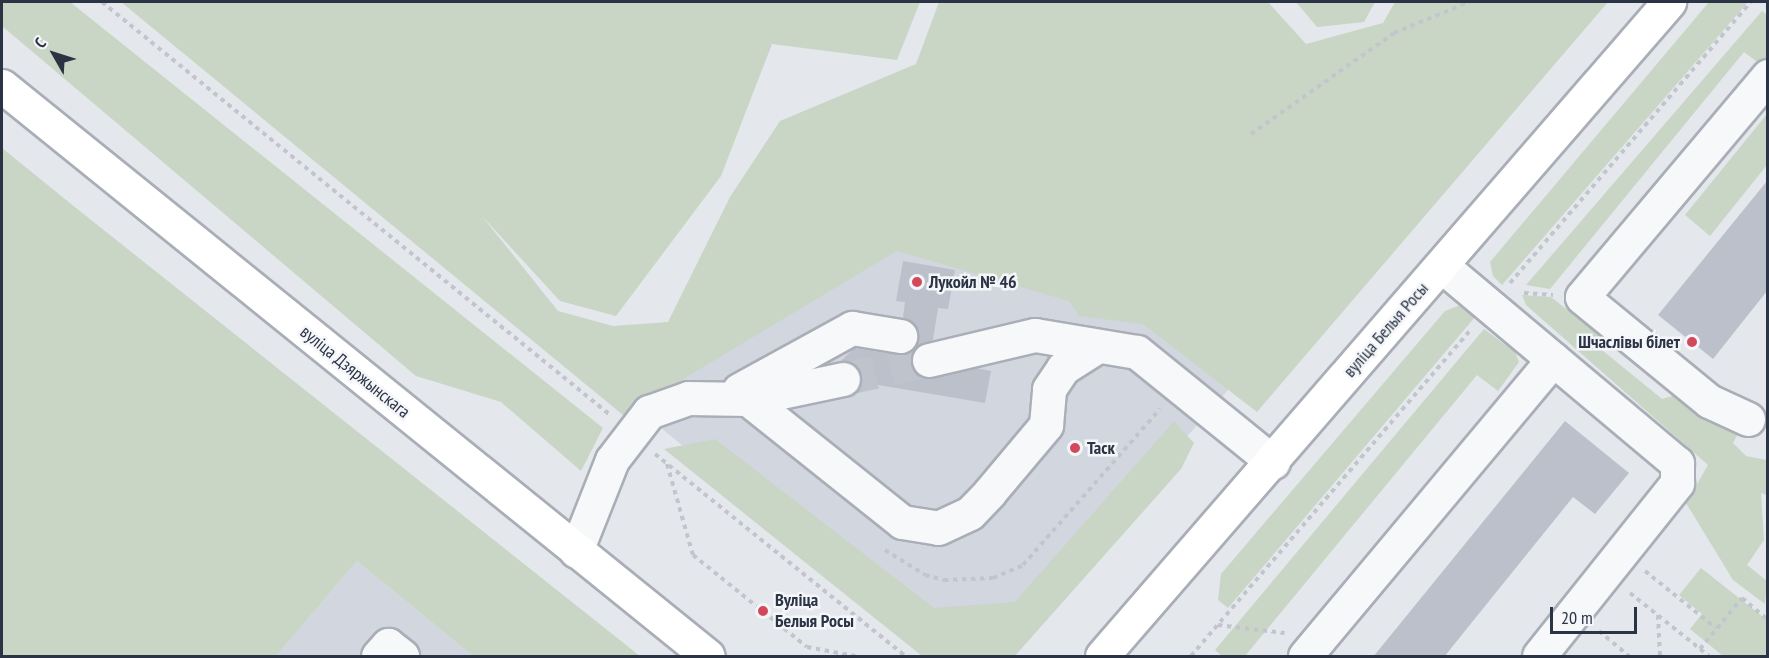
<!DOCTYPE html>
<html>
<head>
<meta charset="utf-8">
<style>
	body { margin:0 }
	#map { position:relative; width:1769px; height:658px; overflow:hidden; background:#e4e7ec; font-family:"PT Sans Narrow",sans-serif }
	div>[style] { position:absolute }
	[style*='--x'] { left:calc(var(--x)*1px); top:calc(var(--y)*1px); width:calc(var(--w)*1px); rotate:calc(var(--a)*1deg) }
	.built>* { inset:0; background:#d2d6de }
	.green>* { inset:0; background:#c9d6c5 }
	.building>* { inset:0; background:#bbc0ca }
	.minor-tunnel>* { height:33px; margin-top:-16.5px; transform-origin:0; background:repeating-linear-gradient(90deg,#bfc3cb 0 33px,transparent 0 49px) }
	.path>* { height:4px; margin-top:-2px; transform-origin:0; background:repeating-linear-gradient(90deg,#c2c5cb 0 4.5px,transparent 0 9px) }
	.roads { filter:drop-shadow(2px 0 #a9aeb7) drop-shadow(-2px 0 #a9aeb7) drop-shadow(0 2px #a9aeb7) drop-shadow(0 -2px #a9aeb7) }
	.minor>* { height:33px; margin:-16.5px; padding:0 16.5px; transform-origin:16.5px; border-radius:16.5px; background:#f7f8fa }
	.major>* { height:33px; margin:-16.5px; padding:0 16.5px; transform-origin:16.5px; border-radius:16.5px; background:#fff }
	.dots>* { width:16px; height:16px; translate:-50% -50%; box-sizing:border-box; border:3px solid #f4f6f9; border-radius:50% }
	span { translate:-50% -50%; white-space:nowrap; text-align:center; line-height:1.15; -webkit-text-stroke:5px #f4f6f9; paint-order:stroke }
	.poi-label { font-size:18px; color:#2b3445; font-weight:700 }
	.left { translate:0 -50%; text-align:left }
	.right { translate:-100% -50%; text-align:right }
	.street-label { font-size:18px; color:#2b3445 }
	.frame { position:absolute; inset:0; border:3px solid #2b3445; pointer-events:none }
	.north { position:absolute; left:24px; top:24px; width:60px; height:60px; -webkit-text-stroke:4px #f4f6f9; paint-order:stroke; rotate:309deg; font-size:16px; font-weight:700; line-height:24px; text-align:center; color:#2b3445 }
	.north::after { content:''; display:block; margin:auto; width:21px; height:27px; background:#2b3445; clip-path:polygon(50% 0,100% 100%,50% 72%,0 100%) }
	.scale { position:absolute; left:1550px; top:607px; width:87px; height:27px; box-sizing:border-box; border:3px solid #2b3445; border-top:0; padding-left:8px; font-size:18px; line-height:21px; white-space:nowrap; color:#2b3445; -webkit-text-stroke:4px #f4f6f9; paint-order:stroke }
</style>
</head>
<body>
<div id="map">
	<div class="built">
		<i style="clip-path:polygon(888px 191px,1251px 364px,993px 656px,942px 656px,624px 398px)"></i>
		<i style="clip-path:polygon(357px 561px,473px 656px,276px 656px)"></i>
	</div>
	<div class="green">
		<i style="clip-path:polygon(2px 2px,70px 2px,603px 428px,581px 471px,501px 402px,416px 376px,2px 26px)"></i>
		<i style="clip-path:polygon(121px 2px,920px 2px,897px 60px,772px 44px,721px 176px,616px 316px,560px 301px,482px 216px,558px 311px,613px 326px,668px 322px,730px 197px,780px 121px,916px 64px,939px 2px,1268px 2px,1306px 44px,1383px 23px,1395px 2px,1608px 2px,1257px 412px,1143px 324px,1079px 316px,1069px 301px,897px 251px,623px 415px)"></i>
		<i style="clip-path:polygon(1296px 2px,1375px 2px,1364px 22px,1317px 27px)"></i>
		<i style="clip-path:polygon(1709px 2px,1748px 2px,1502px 285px,1493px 276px,1490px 262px)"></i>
		<i style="clip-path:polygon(1762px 11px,1767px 15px,1767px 61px,1756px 61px,1744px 52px,1550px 289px,1526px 285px)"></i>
		<i style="clip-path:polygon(1767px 114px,1767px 165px,1710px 236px,1685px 215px)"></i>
		<i style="clip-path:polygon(2px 148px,76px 208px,640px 656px,473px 656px,357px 561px,276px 656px,2px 656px)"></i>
		<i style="clip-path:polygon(1522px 295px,1551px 297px,1608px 342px,1602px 350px,1662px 399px,1686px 392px,1738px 434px,1733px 443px,1746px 456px,1767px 460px,1767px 495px,1761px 493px,1764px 540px,1747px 565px,1767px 581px,1765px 604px,1733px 580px,1686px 503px,1708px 465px,1526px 305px)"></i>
		<i style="clip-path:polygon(1468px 302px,1481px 310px,1228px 608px,1218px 600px,1221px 574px,1445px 311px)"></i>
		<i style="clip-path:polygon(1484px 329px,1515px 352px,1519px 362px,1498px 391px,1477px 375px,1245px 656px,1222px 656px,1215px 650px)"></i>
		<i style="clip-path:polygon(1174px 421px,1194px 443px,1181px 469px,1015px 656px,922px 656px,664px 449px,715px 439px,934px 608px,1015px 602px)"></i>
		<i style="clip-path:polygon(1701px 568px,1767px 620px,1767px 656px,1723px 656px,1690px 629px,1702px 614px,1679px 595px)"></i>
	</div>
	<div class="building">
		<i style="clip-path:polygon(1767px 181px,1767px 291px,1713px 359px,1658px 315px)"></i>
		<i style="clip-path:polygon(903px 261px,955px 270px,948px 309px,938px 308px,933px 340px,917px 346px,911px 354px,915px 372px,933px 378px,976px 368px,991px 371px,985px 403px,861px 382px,857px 366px,841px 361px,854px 348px,897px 355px,915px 347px,917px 329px,903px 317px,905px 302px,896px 301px)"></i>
		<i style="clip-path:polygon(1565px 421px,1629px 473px,1595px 514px,1573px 497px,1444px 657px,1373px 657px)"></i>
	</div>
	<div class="minor-tunnel">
		<i style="--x:843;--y:379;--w:88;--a:-12.5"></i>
	</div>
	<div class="path">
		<i style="--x:102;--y:2;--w:653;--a:39.1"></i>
		<i style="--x:1251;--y:134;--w:175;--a:-35.2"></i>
		<i style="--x:1394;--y:33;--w:81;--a:-22.5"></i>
		<i style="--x:1510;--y:283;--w:370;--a:-49.4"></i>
		<i style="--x:1524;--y:293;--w:29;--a:4"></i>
		<i style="--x:655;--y:454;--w:321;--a:38.9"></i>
		<i style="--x:667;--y:464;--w:95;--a:74.1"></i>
		<i style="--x:693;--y:555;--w:146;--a:38.9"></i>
		<i style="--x:807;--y:647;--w:49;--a:10.6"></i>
		<i style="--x:885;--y:550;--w:47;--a:32"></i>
		<i style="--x:925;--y:575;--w:20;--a:15"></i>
		<i style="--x:944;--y:580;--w:49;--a:-2.3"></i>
		<i style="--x:993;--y:578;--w:33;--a:-23"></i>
		<i style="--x:1023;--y:565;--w:208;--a:-48.7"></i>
		<i style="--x:1645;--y:571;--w:91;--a:38.8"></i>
		<i style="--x:1630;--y:593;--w:101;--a:38.6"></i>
		<i style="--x:1658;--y:615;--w:41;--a:87.2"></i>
		<i style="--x:1218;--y:625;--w:67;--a:6.8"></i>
		<i style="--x:1599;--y:631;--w:39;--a:40"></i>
		<i style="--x:1700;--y:649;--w:66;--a:-50.5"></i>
		<i style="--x:1742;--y:598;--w:34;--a:40"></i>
		<i style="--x:1191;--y:656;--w:429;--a:-49.4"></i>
	</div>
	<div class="roads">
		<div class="minor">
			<i style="--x:1442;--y:266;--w:307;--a:40"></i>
			<i style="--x:1677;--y:463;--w:20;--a:90"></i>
			<i style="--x:1677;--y:483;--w:221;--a:128.6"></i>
			<i style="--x:929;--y:360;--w:109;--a:-13.3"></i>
			<i style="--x:1035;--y:335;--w:103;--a:9.5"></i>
			<i style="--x:1137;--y:352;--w:175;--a:39"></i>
			<i style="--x:739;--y:390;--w:129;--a:-28.8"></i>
			<i style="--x:852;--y:328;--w:49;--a:9.5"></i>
			<i style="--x:748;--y:399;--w:197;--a:38.6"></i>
			<i style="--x:902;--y:522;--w:36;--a:9"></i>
			<i style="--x:938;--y:528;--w:35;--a:-25"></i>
			<i style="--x:970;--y:513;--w:28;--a:-46"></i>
			<i style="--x:989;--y:493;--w:89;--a:-50"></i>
			<i style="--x:1046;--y:425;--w:36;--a:-85"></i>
			<i style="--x:1049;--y:389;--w:25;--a:-56"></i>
			<i style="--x:1063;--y:368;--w:41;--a:-32.2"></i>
			<i style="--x:1748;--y:419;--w:43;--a:-155.2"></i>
			<i style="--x:1709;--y:401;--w:164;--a:-140.7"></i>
			<i style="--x:1582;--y:297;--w:289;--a:-49.9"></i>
			<i style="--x:576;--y:551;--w:98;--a:-68.4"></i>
			<i style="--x:612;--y:460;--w:61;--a:-52.4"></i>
			<i style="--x:649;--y:412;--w:41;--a:-19.7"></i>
			<i style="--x:688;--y:398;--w:60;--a:1"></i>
			<i style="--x:748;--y:399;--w:97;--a:-11.9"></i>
			<i style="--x:378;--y:656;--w:15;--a:-48"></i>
			<i style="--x:388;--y:645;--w:18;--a:38"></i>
			<i style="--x:1305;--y:656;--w:387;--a:-50.1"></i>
		</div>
		<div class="major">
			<i style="--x:2;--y:86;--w:907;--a:38.92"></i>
			<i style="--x:1102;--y:656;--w:866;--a:-49.08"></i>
		</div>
	</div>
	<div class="dots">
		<i style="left:917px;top:282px;background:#d1495b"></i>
		<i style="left:1692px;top:342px;background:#d1495b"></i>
		<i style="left:1075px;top:448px;background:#d1495b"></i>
		<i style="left:763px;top:611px;background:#d1495b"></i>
	</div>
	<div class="poi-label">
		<span class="left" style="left:929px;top:282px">Лукойл № 46</span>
		<span class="right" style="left:1680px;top:342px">Шчаслівы білет</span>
		<span class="left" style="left:1087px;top:448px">Таск</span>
		<span class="left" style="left:775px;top:611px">Вуліца<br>Белыя Росы</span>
	</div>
	<div class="street-label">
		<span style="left:1386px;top:330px;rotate:-49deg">вуліца Белыя Росы</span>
		<span style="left:355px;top:372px;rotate:39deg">вуліца Дзяржынскага</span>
	</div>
	<div class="frame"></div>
	<div class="north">С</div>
	<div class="scale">20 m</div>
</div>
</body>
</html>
